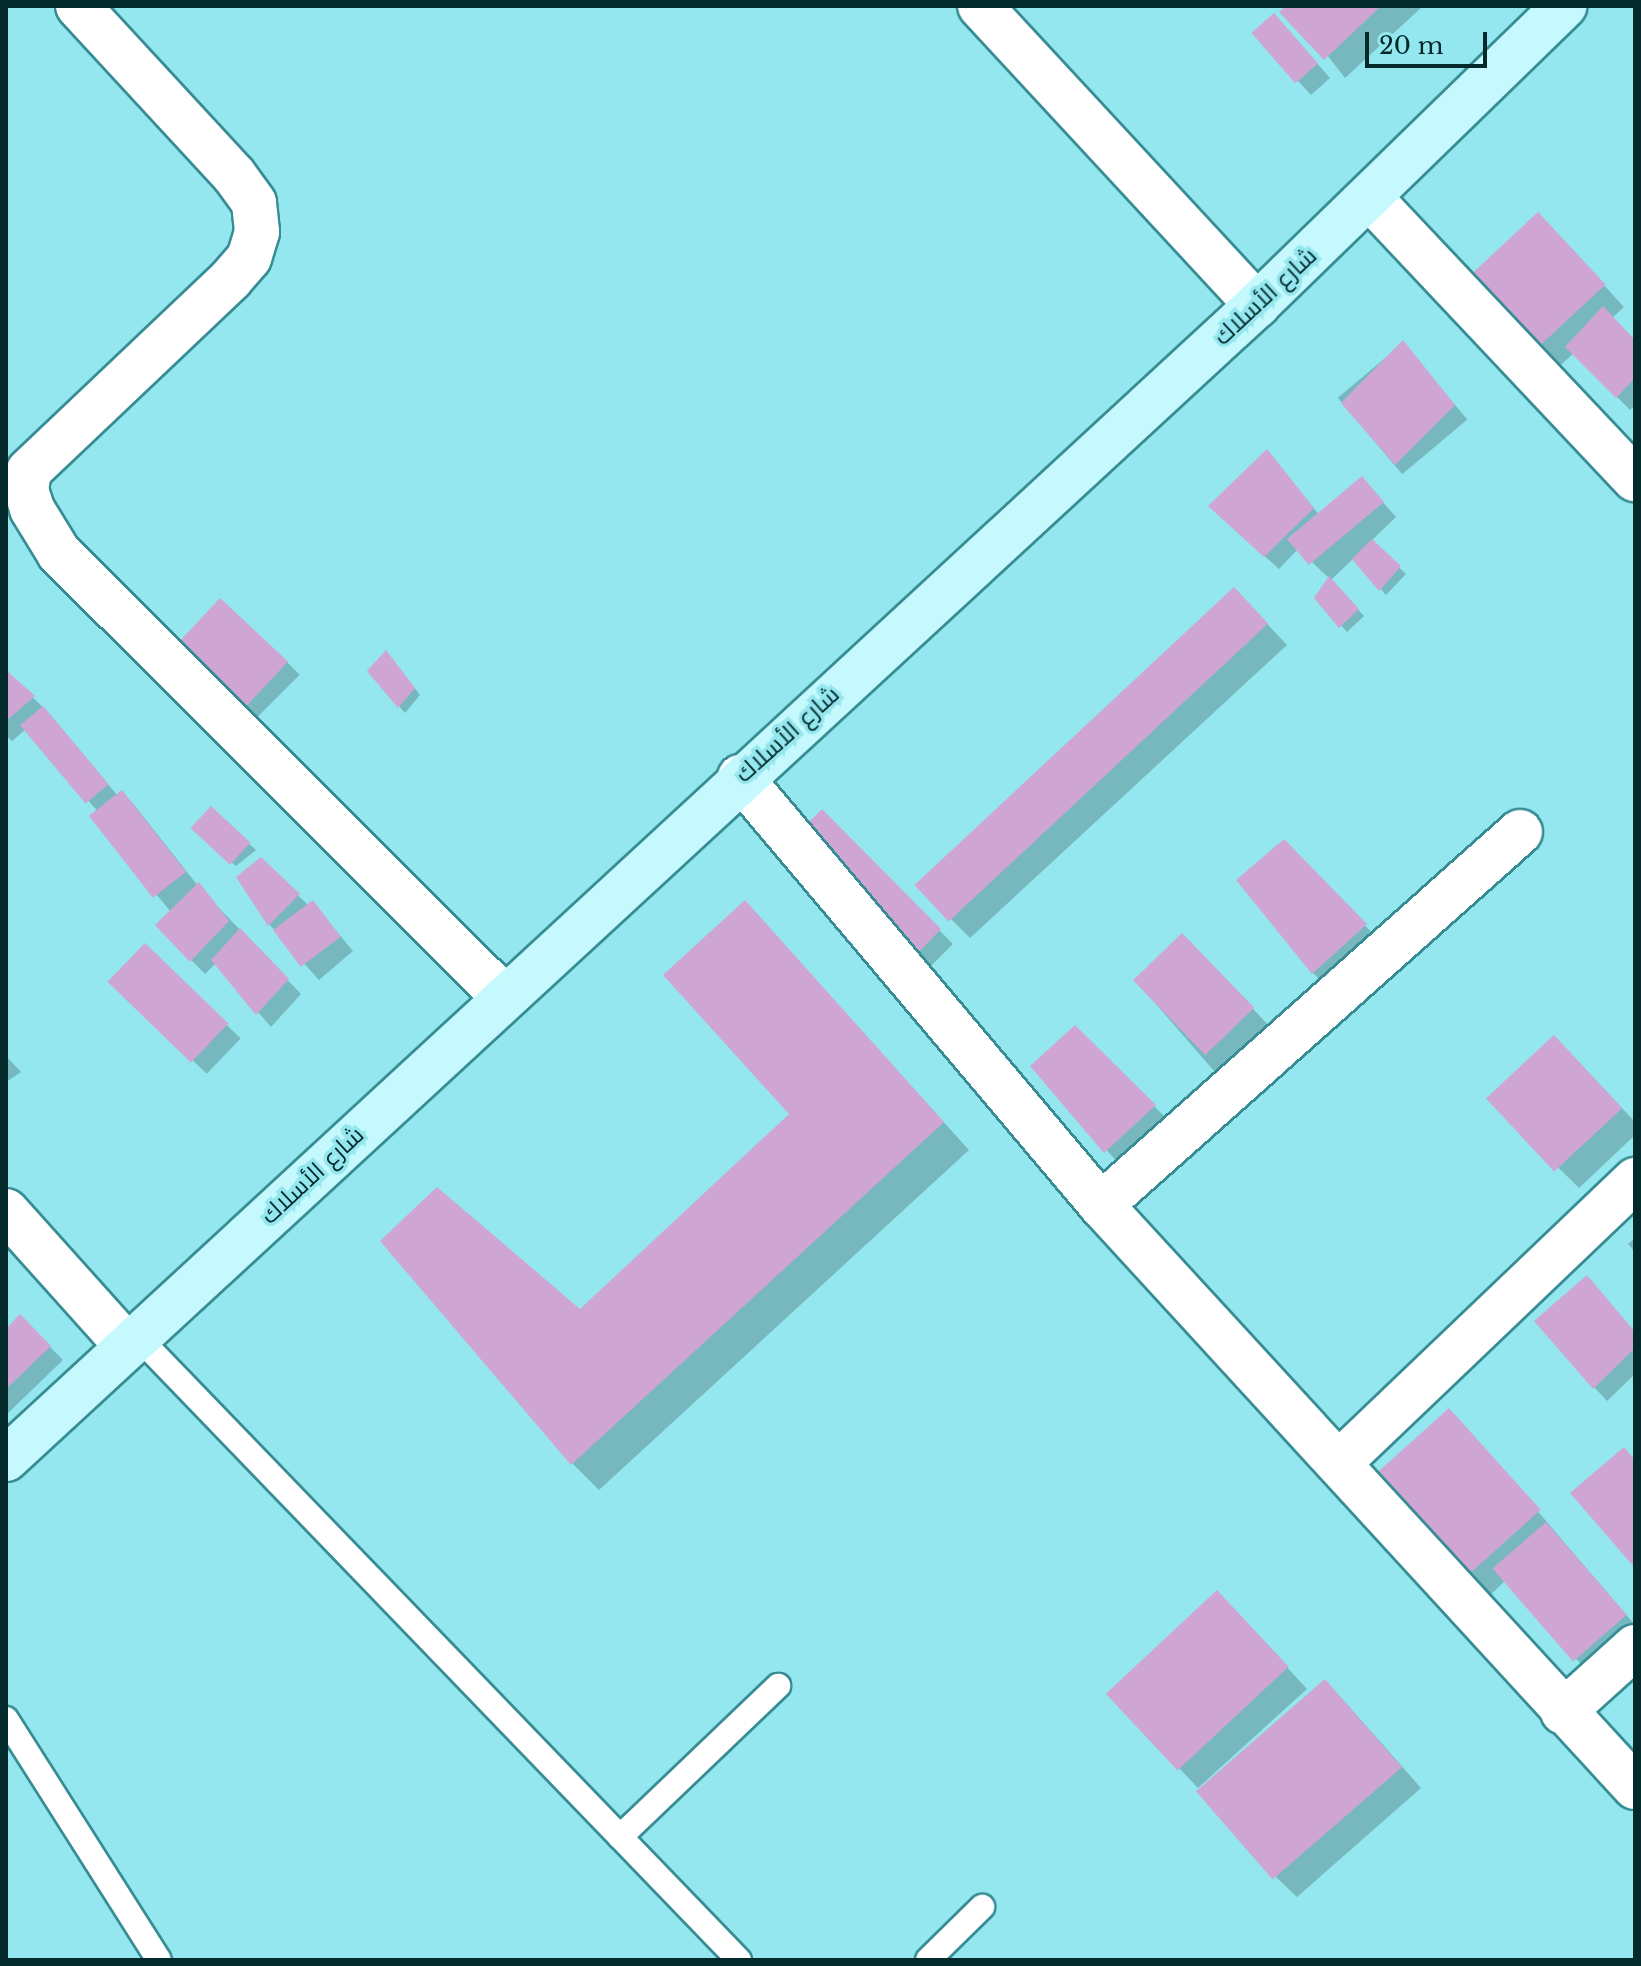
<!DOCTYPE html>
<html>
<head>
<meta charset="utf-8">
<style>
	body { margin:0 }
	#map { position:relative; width:1641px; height:1966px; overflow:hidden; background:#94e7ee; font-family:"Libre Baskerville",Cairo,serif }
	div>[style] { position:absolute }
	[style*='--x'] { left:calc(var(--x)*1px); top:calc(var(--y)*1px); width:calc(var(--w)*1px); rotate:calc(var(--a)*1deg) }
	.shadow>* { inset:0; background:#0003; transform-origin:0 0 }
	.building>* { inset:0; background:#cfa5d4; transform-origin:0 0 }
	.roads { filter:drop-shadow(2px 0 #388d94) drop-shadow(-2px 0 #388d94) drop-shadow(0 2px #388d94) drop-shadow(0 -2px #388d94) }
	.lane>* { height:24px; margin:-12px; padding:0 12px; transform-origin:12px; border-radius:12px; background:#fff }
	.street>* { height:44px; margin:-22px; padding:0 22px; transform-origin:22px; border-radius:22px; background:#fff }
	.secondary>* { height:44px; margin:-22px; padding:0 22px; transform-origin:22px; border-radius:22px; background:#c5f9fd }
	span { translate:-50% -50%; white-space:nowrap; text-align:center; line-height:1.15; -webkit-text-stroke:7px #94e7ee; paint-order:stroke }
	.street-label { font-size:24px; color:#03292b }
	.frame { position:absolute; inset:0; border:8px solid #03292b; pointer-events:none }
	.scale { position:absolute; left:1365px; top:32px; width:122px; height:36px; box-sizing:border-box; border:4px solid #03292b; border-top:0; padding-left:10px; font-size:24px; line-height:28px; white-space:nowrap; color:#03292b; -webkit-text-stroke:6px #94e7ee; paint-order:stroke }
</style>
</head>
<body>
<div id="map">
	<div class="shadow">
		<i style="clip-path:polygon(1289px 6px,1423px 6px,1345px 78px)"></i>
		<i style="clip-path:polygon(1287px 29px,1330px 78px,1311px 95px,1254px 33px)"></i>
		<i style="clip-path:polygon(1558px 235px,1624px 307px,1612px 318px,1635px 342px,1635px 405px,1630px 410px,1574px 353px,1553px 372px,1532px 352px)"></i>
		<i style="left:1403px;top:343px;width:100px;height:85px;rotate:50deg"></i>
		<i style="clip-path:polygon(1267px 452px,1321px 517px,1362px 479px,1396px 517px,1371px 541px,1406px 574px,1386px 595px,1354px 558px,1331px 580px,1364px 616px,1347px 632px,1317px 598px,1330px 579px,1298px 549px,1279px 569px,1224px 519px)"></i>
		<i style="clip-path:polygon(1254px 610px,1287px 645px,970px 938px,916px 884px)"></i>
		<i style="clip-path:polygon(392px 659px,420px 695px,405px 713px,369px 671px)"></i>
		<i style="left:287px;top:662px;width:18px;height:68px;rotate:45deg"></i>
		<i style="clip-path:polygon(6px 672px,47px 711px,118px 796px,122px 792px,135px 806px,198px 886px,301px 994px,271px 1027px,216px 963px,205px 974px,157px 925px,171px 912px,94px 819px,100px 814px,26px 729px,12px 741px,6px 735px)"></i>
		<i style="clip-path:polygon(211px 809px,256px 850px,236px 866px,199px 833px)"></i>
		<i style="clip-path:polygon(822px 812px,953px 944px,930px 967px,916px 954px)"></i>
		<i style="clip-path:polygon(1284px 842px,1385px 946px,1333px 993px,1313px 973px)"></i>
		<i style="clip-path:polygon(261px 860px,309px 906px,313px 903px,353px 951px,319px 980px,270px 925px,238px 877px)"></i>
		<i style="clip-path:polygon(745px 903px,969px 1150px,599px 1490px,572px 1463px,580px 1311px,792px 1114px)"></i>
		<i style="left:145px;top:946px;width:133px;height:49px;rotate:44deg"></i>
		<i style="clip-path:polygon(1203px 956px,1273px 1030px,1221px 1079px,1135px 980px)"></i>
		<i style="clip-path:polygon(1075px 1027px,1175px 1127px,1126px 1172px,1033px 1066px)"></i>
		<i style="clip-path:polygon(6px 1056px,21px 1072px,6px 1082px)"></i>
		<i style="clip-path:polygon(1575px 1058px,1635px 1122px,1635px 1135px,1579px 1188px,1491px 1101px)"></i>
		<i style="clip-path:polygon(1635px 1238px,1635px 1252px,1628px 1244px)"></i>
		<i style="clip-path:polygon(20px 1317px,63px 1360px,6px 1415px,6px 1331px)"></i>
		<i style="clip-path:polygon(1635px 1333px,1635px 1374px,1607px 1401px,1594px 1387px)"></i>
		<i style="clip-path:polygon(1469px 1431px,1635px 1625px,1635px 1646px,1595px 1680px,1506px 1580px,1485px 1600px,1374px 1479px)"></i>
		<i style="clip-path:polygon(1237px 1613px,1307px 1689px,1198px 1788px,1178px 1767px)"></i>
		<i style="clip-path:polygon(1345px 1702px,1421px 1788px,1297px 1897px,1276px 1877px)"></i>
	</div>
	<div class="building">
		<i style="clip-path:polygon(1286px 6px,1381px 6px,1324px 60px,1279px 12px)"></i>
		<i style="left:1274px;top:13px;width:67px;height:30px;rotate:49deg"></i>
		<i style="left:1538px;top:212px;width:99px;height:101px;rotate:47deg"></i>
		<i style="clip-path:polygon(1603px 306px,1635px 340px,1635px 378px,1616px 398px,1565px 347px)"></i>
		<i style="clip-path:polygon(1403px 340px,1455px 405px,1395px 465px,1341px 403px)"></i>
		<i style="clip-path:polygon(1267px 449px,1314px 508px,1264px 557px,1208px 506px)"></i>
		<i style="left:1362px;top:476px;width:34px;height:98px;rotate:50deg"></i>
		<i style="clip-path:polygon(1372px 539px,1401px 566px,1379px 591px,1352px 559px)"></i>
		<i style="clip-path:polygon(1329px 576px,1359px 609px,1339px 628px,1314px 598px)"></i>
		<i style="left:1234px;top:587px;width:50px;height:437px;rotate:47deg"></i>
		<i style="left:220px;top:598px;width:93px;height:65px;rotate:43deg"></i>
		<i style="clip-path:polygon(386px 650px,415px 688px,398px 708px,367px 671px)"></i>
		<i style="clip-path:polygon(6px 670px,35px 696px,6px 721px)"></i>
		<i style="left:43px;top:706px;width:102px;height:30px;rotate:50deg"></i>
		<i style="left:122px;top:790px;width:104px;height:42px;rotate:52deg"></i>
		<i style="left:211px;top:806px;width:54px;height:30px;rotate:43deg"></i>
		<i style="clip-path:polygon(822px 809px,941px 929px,915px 956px,803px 828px)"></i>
		<i style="clip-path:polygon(1284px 839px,1367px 924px,1312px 974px,1236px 880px)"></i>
		<i style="clip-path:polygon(261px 857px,300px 894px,268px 926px,236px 877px)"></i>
		<i style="clip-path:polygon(199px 882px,229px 921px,190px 962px,155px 925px)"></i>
		<i style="left:313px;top:900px;width:46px;height:50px;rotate:53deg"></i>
		<i style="clip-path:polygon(745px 900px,944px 1122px,571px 1465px,380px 1241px,437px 1187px,580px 1309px,789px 1114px,663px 975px)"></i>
		<i style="clip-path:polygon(240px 928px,289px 979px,256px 1015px,211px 960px)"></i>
		<i style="left:1182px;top:933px;width:104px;height:68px;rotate:46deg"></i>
		<i style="left:145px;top:943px;width:116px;height:54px;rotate:44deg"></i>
		<i style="clip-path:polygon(1075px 1025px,1156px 1105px,1104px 1153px,1030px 1066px)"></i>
		<i style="left:1554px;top:1035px;width:100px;height:93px;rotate:47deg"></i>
		<i style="clip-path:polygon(1587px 1275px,1635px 1332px,1635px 1348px,1593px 1389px,1534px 1321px)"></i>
		<i style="clip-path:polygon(20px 1314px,51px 1346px,6px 1389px,6px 1329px)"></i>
		<i style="left:1449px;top:1408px;width:137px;height:105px;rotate:48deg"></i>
		<i style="clip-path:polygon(1624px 1447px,1635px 1460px,1635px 1568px,1570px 1493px)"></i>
		<i style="left:1546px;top:1522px;width:123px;height:71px;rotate:49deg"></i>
		<i style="left:1217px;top:1590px;width:105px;height:152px;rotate:47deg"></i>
		<i style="left:1325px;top:1679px;width:117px;height:171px;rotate:49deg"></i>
	</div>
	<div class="roads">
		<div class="lane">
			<i style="--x:137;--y:1336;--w:867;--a:46.03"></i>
			<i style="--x:6;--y:1719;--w:285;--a:57.6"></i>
			<i style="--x:620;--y:1837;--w:219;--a:-43.7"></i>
			<i style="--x:928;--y:1960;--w:76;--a:-44.5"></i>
		</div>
		<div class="street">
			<i style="--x:78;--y:6;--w:230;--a:47.3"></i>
			<i style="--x:234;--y:175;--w:34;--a:54"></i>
			<i style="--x:254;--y:203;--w:29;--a:84"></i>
			<i style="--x:257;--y:232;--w:27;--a:107"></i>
			<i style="--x:249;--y:258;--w:28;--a:131"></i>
			<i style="--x:231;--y:279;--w:279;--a:136.5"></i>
			<i style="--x:29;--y:471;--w:19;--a:99"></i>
			<i style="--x:26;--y:490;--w:20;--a:72"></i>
			<i style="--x:32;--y:509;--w:52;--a:58.5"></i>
			<i style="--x:59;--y:553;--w:629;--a:44.94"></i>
			<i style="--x:980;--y:6;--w:408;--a:47.2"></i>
			<i style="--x:1369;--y:197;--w:388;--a:46.7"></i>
			<i style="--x:740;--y:777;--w:560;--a:49.85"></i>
			<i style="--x:1101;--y:1205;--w:790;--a:47.46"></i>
			<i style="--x:1101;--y:1205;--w:561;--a:-41.68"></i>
			<i style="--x:6;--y:1211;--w:181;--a:48.1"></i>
			<i style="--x:1339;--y:1463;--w:410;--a:-43.7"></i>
			<i style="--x:1563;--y:1712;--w:97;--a:-42.1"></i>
		</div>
		<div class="secondary">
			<i style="--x:6;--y:1459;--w:1702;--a:-42.69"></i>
			<i style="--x:1257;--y:305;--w:429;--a:-44.2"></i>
		</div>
	</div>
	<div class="street-label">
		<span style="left:1265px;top:296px;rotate:-43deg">شارع الأسلاك</span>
		<span style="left:787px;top:734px;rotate:-42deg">شارع الأسلاك</span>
		<span style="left:312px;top:1175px;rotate:-43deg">شارع الأسلاك</span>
	</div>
	<div class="frame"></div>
	<div class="scale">20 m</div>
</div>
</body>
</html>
